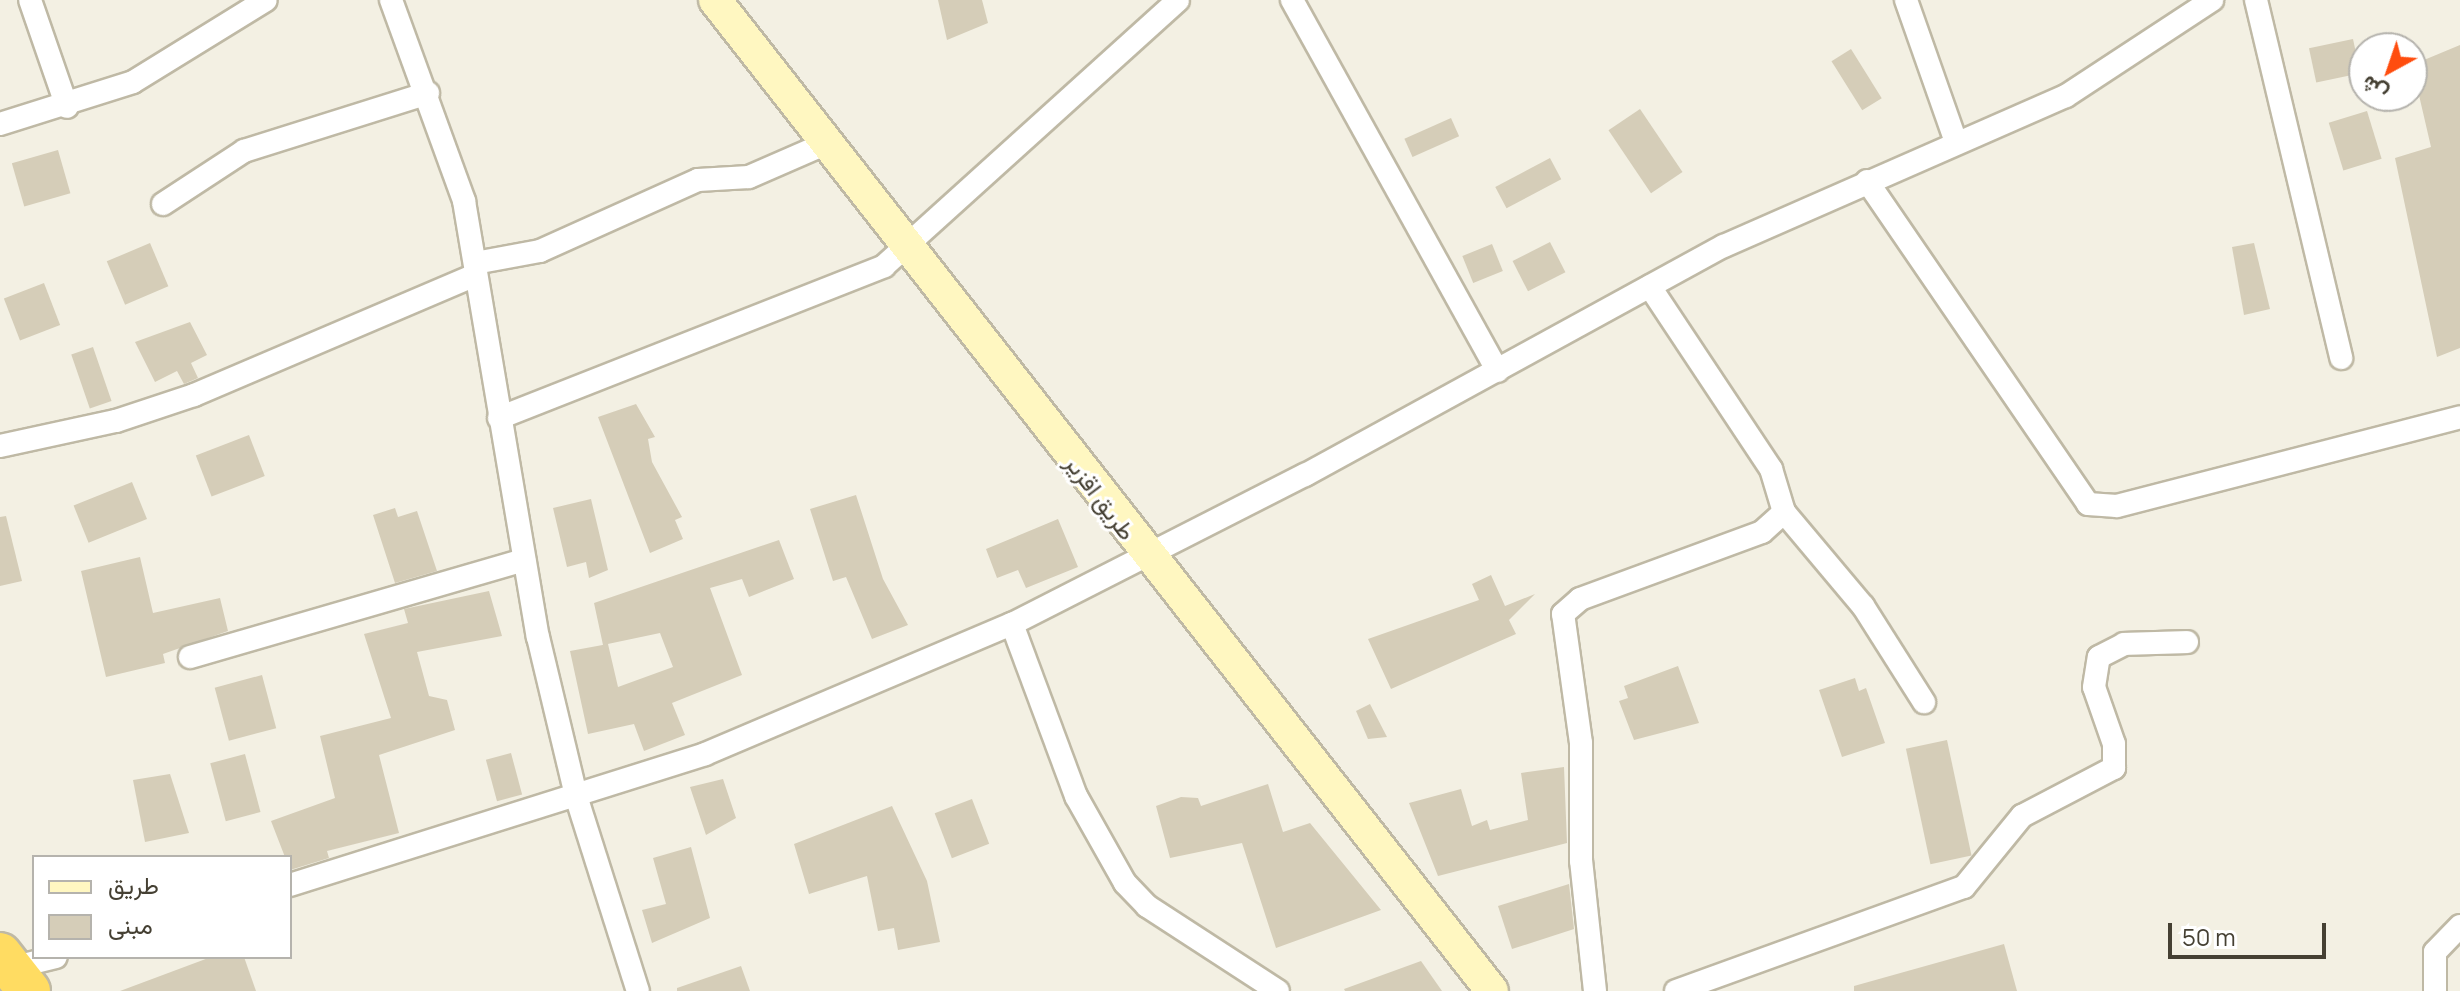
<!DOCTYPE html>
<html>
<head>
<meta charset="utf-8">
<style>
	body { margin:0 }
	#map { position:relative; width:2460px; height:991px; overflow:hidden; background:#f3f0e3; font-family:Manrope,Vazirmatn,sans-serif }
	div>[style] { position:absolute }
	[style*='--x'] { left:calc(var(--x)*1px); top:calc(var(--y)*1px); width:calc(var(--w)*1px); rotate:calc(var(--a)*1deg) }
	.building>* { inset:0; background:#d5cdb8; transform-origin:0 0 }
	.roads { filter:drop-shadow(2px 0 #bfb9a5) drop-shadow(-2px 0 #bfb9a5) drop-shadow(0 2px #bfb9a5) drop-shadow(0 -2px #bfb9a5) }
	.street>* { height:22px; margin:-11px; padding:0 11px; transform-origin:11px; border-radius:11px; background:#fff }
	.secondary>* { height:32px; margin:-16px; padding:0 16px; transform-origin:16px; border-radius:16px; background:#fff7c1 }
	.highway>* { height:42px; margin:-21px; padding:0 21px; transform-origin:21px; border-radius:21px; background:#ffdc62 }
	span { translate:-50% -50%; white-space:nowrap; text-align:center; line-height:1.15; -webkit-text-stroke:6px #fff; paint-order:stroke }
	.street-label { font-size:24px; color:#454033 }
	.legend { position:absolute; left:32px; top:855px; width:260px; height:104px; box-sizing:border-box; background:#fff; border:2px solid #b5b3ad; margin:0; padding:10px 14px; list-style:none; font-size:24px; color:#454033 }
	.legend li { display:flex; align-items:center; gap:16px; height:40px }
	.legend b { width:40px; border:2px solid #b5b3ad }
	.north { position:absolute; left:2348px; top:32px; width:80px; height:80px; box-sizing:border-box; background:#fff; border:2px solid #b5b3ad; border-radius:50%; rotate:220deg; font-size:22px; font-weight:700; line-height:32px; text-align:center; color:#454033 }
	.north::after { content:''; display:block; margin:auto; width:28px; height:36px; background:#ff4d0e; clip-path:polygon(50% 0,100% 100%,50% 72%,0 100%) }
	.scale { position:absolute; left:2168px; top:923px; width:158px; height:36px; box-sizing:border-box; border:4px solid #454033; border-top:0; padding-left:10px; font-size:24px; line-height:28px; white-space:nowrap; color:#454033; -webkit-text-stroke:6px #fff; paint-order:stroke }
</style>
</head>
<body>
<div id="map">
	<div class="building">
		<i style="clip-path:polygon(938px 0,982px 0,988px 23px,947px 40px)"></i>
		<i style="left:2353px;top:39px;width:35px;height:45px;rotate:78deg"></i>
		<i style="clip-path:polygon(2460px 45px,2460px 348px,2437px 357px,2395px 158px,2431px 147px,2412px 65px)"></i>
		<i style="left:1851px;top:49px;width:58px;height:23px;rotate:58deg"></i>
		<i style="left:1640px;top:109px;width:76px;height:38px;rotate:56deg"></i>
		<i style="left:2367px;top:111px;width:50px;height:40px;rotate:73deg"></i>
		<i style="left:1451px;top:118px;width:20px;height:51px;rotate:66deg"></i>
		<i style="left:58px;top:150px;width:45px;height:48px;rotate:74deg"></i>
		<i style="left:1550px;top:158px;width:24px;height:62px;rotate:62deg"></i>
		<i style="left:1550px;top:242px;width:34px;height:42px;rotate:63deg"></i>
		<i style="left:150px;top:243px;width:47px;height:47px;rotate:67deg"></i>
		<i style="clip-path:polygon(2254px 243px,2270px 309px,2244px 315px,2232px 247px)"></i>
		<i style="left:1492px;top:244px;width:29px;height:32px;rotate:68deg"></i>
		<i style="left:44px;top:283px;width:45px;height:43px;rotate:69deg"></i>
		<i style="clip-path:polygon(190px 322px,207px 355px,191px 363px,198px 378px,184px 384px,177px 371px,155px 382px,135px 342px)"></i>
		<i style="left:93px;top:347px;width:57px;height:23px;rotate:71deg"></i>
		<i style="clip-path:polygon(636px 404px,655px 437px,648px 439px,652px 462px,682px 517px,675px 520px,683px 539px,650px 553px,598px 417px)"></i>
		<i style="left:249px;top:435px;width:44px;height:57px;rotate:69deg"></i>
		<i style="left:132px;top:482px;width:40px;height:63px;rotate:68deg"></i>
		<i style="clip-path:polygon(856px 495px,883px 579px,908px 625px,872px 639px,846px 577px,833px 581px,810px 509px)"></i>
		<i style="clip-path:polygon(591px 499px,608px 570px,589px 578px,586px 562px,567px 567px,553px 508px)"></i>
		<i style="clip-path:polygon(395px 508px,398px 517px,417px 511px,437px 571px,395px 583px,373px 515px)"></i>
		<i style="clip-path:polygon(6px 516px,22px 581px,0 586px,0 517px)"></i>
		<i style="clip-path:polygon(1058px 519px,1078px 567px,1026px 588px,1018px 570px,997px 578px,986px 549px)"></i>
		<i style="clip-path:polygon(779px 540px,794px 579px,749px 597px,742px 579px,710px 588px,742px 675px,672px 703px,685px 735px,644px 751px,634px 724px,588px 734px,570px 651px,608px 644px,618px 687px,673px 667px,660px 633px,603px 645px,594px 603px)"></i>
		<i style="clip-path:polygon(140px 557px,153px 613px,220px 598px,228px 631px,163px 654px,165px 663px,106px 677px,81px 571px)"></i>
		<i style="clip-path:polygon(1491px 575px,1505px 606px,1535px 594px,1509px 620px,1516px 634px,1391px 689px,1368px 639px,1479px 600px,1472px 584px)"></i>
		<i style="clip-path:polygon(489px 591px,502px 636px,417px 652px,429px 696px,447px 700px,455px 730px,379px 755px,399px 833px,327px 851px,329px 858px,290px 870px,271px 821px,335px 798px,320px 736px,391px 718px,364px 634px,408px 623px,404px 609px)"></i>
		<i style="clip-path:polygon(1678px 666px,1699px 723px,1634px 740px,1619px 701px,1628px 698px,1624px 686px)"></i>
		<i style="left:262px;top:675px;width:55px;height:49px;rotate:75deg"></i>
		<i style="clip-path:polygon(1855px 678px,1859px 691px,1866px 688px,1885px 743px,1842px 757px,1819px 690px)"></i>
		<i style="clip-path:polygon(1370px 704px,1387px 737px,1368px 739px,1356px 711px)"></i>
		<i style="left:1947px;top:740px;width:118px;height:42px;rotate:78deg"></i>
		<i style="left:511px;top:753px;width:43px;height:26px;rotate:75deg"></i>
		<i style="left:245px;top:754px;width:60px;height:36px;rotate:75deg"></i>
		<i style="clip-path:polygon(1564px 767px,1567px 843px,1438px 876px,1409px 803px,1461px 789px,1472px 826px,1487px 820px,1490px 830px,1528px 820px,1521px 773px)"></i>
		<i style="clip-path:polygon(170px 774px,189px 833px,145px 842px,133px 780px)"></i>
		<i style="clip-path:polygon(723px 779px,736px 818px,706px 835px,690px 787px)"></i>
		<i style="clip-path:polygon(1268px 784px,1283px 832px,1310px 823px,1381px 910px,1276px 948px,1242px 843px,1170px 858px,1156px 806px,1181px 797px,1198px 798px,1201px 806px)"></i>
		<i style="left:972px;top:799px;width:48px;height:40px;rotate:69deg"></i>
		<i style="clip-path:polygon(892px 806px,927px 881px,940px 942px,898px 950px,894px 928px,878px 931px,867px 876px,809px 894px,794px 844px)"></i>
		<i style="clip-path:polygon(691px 847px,710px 918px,652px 943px,642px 910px,666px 904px,653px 858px)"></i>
		<i style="clip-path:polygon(1569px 884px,1574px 929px,1512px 949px,1498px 906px)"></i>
		<i style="clip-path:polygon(2004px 944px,2017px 991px,1854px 991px,1854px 986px)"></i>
		<i style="clip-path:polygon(211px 957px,244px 957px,256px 991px,120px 991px)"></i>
		<i style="clip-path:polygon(1421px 961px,1442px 991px,1345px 991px,1344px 989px)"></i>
		<i style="clip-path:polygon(741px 966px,750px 991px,677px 991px,677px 988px)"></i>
	</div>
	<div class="roads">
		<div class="street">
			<i style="--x:30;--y:0;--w:113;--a:70.9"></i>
			<i style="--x:391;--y:0;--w:214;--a:70"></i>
			<i style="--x:464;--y:201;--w:442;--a:80.4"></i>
			<i style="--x:538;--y:637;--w:167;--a:76.5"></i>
			<i style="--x:577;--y:799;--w:201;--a:72.4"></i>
			<i style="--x:1292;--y:0;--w:424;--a:61"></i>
			<i style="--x:1906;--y:0;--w:151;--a:70.6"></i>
			<i style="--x:2256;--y:0;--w:368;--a:76.6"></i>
			<i style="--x:0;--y:124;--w:139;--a:-17.5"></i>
			<i style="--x:133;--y:82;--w:156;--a:-31.7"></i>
			<i style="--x:1867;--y:181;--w:391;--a:55.6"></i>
			<i style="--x:2088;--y:504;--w:29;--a:4"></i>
			<i style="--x:2117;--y:506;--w:354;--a:-14.5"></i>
			<i style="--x:163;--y:204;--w:97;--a:-33.2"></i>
			<i style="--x:244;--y:151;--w:193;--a:-17.5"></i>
			<i style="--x:475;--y:263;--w:66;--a:-10.5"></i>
			<i style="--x:540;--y:251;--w:173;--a:-24.2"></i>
			<i style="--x:698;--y:180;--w:51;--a:-3.4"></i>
			<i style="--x:749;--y:177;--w:85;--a:-23.6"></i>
			<i style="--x:499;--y:418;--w:414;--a:-21.5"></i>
			<i style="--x:884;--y:266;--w:396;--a:-42.1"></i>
			<i style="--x:0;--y:446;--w:119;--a:-12.2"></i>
			<i style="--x:116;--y:421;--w:82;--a:-18.4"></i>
			<i style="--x:194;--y:395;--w:306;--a:-23.1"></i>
			<i style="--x:1784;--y:512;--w:123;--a:50"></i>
			<i style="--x:1863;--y:606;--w:114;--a:57.6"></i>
			<i style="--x:1012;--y:624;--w:184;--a:69.6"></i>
			<i style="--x:1076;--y:796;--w:100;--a:60.6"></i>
			<i style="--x:1125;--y:883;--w:32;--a:46"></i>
			<i style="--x:1147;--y:906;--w:156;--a:33"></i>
			<i style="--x:190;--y:657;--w:348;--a:-16.2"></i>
			<i style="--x:290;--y:885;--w:435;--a:-17.5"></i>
			<i style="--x:705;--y:754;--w:333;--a:-23"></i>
			<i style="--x:1012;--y:624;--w:329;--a:-27"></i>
			<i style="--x:1305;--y:475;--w:477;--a:-28.7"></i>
			<i style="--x:1724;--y:246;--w:373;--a:-23.7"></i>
			<i style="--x:2066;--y:96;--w:175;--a:-33.3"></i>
			<i style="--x:11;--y:968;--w:46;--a:-13.7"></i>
			<i style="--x:1595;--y:991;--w:131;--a:-96.1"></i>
			<i style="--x:1581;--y:861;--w:118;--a:-90"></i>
			<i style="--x:1581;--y:743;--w:130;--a:-97.9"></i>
			<i style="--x:1563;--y:614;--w:23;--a:-41"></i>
			<i style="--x:1580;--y:599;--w:194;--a:-20.2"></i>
			<i style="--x:1762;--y:532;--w:30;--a:-42"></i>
			<i style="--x:1784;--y:512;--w:45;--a:-106.8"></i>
			<i style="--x:1771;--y:469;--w:219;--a:-123.6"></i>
			<i style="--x:1676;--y:991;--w:306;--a:-19.9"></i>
			<i style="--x:1964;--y:887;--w:92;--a:-50.8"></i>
			<i style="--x:2022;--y:816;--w:104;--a:-27.6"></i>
			<i style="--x:2114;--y:768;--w:24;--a:-90"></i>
			<i style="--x:2114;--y:744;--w:60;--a:-109.3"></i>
			<i style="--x:2094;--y:687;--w:30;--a:-81"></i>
			<i style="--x:2099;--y:657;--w:28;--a:-27"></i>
			<i style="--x:2124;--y:644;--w:63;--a:-1.8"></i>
			<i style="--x:2435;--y:991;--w:39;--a:-90"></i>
			<i style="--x:2435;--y:952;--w:36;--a:-46"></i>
		</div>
		<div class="secondary">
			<i style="--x:715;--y:0;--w:1259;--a:51.9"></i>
		</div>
		<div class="highway">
			<i style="--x:0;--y:954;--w:47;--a:51.9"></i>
		</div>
	</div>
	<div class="street-label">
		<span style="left:1101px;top:497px;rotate:53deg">طريق اقزير</span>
	</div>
	<ul class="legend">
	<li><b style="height:10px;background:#fff7c1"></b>طريق</li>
	<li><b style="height:22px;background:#d5cdb8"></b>مبنى</li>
	</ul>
	<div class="north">ش</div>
	<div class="scale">50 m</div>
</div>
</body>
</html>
